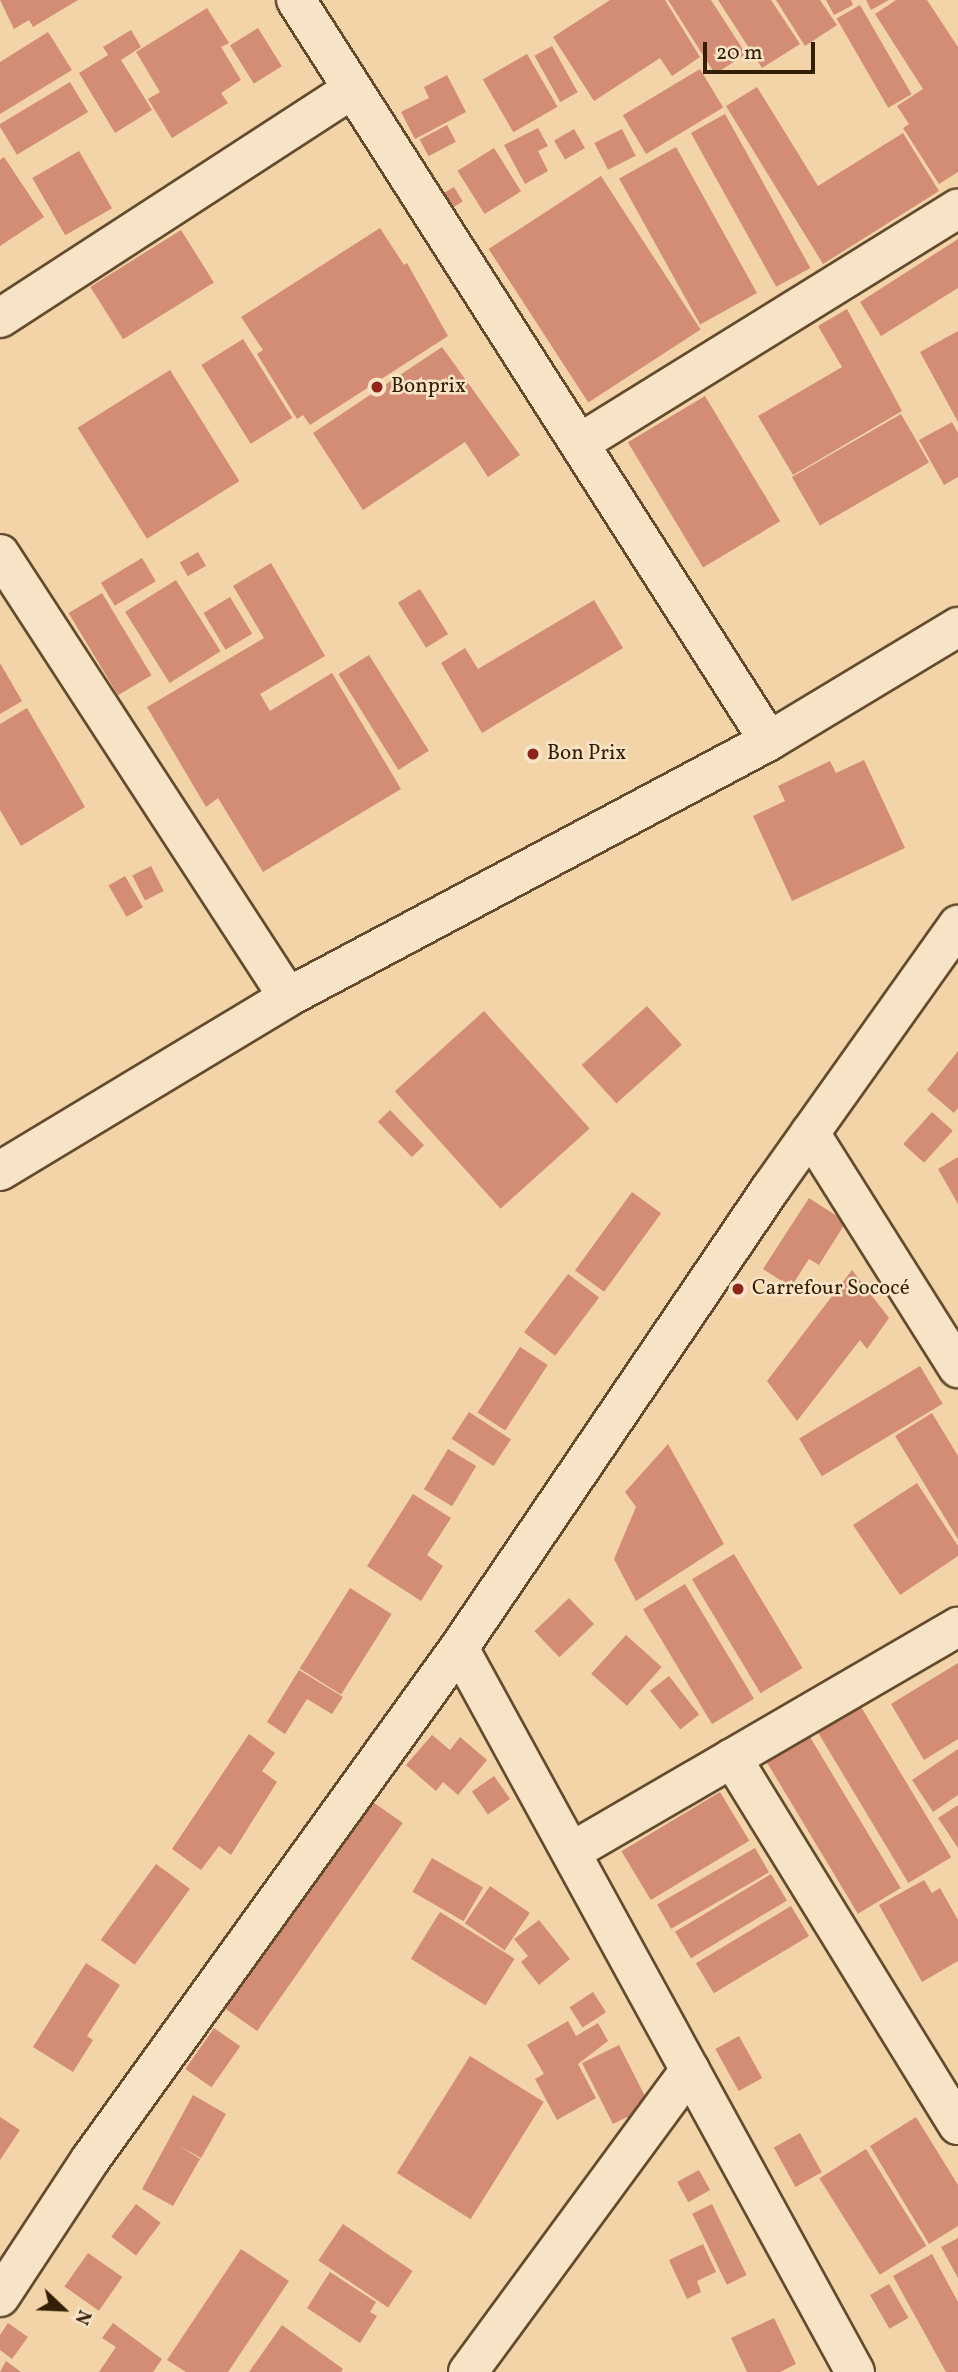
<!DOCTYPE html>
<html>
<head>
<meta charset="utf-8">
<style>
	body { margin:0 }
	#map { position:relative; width:958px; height:2372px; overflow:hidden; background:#f2d4a8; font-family:Vollkorn,serif }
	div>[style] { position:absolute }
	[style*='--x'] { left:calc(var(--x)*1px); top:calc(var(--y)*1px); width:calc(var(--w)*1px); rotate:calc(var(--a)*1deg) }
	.building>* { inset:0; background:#d28d74; transform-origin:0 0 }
	.roads { filter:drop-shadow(2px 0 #634c2e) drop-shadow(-2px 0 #634c2e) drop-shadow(0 2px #634c2e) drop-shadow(0 -2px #634c2e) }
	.minor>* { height:38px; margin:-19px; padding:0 19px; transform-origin:19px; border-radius:19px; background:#f7e3c6 }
	.tertiary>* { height:38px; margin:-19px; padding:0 19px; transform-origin:19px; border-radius:19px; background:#f7e3c6 }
	.dots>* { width:19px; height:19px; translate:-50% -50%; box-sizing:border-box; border:4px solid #f7e3c6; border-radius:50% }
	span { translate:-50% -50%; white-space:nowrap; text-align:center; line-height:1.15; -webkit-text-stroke:5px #f7e3c6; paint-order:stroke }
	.poi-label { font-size:21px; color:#331f06 }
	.left { translate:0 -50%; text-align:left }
	.north { position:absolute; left:28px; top:2274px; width:70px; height:70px; -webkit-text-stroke:5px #f7e3c6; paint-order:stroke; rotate:113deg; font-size:19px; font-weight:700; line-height:28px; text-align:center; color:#331f06 }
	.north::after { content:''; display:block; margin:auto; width:24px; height:32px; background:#331f06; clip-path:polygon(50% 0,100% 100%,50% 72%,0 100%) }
	.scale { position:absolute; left:703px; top:42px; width:112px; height:32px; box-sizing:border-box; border:4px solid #331f06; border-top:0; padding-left:9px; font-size:21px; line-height:24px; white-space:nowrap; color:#331f06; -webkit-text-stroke:5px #f7e3c6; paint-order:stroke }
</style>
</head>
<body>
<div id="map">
	<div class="building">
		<i style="clip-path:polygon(0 0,78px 0,33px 27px,29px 20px,14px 29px)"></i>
		<i style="clip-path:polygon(610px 0,665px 0,700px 57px,672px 76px,660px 58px,594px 101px,553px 37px)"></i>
		<i style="clip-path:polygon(668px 0,711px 0,746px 54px,715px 74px)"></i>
		<i style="clip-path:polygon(718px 0,771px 0,800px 44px,762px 68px)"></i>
		<i style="clip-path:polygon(776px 0,820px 0,837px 25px,805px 46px)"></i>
		<i style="clip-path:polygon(826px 0,851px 0,853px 5px,834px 15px)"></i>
		<i style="clip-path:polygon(866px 0,889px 0,871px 10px)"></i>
		<i style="clip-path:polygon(896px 0,927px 0,958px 47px,958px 172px,939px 184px,903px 128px,909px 124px,897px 106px,923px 89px,875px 14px)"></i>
		<i style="left:860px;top:5px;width:103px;height:27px;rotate:60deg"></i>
		<i style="clip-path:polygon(207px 8px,229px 43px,221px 47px,241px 80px,221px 93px,228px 103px,172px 138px,148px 99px,160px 92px,136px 52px)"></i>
		<i style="left:258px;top:28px;width:45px;height:33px;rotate:58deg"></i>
		<i style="clip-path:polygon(131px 30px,141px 47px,121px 60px,152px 110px,115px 133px,79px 73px,108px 55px,103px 47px)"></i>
		<i style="clip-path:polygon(48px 32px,72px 70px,0 114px,0 62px)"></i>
		<i style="left:552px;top:46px;width:53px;height:20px;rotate:61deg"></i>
		<i style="left:527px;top:54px;width:61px;height:51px;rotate:60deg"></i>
		<i style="left:700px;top:69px;width:45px;height:90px;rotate:59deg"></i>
		<i style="clip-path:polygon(447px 75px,466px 112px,415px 139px,401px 112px,429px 98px,424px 87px)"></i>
		<i style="left:70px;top:82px;width:35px;height:83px;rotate:59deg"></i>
		<i style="clip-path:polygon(757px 87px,818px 186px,903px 133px,939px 191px,823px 264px,726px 106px)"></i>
		<i style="left:725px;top:114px;width:176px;height:39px;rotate:61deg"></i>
		<i style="left:447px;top:125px;width:19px;height:31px;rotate:62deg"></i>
		<i style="clip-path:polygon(538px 128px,548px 146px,538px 151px,548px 171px,525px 184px,504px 145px)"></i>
		<i style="left:574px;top:129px;width:22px;height:23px;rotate:60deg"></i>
		<i style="left:622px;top:129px;width:30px;height:31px;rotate:63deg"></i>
		<i style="left:676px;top:147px;width:167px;height:65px;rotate:61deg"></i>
		<i style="left:494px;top:148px;width:51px;height:43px;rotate:58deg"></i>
		<i style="left:79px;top:151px;width:66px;height:54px;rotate:60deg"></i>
		<i style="clip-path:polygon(4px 157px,44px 217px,0 246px,0 160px)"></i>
		<i style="left:601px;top:176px;width:183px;height:134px;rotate:57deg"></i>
		<i style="left:454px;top:187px;width:17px;height:15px;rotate:59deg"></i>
		<i style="clip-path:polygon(380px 228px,404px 265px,407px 263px,448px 336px,310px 425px,303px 415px,297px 419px,257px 354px,263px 350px,241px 317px)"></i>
		<i style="left:181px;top:230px;width:62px;height:107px;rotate:58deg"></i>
		<i style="clip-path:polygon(958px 239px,958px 288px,881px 336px,860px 302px)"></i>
		<i style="clip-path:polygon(847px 309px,902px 411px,793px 475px,758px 416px,842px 367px,818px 326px)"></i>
		<i style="clip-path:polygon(958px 331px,958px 422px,920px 352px)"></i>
		<i style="left:243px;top:339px;width:93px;height:49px;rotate:58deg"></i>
		<i style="clip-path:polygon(442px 347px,520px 455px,488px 477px,465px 442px,363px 510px,313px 433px)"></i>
		<i style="left:170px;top:370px;width:131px;height:109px;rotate:58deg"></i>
		<i style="left:705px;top:396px;width:146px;height:90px;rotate:59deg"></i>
		<i style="left:901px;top:414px;width:56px;height:126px;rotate:60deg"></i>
		<i style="clip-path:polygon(952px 422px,958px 433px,958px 477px,944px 485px,919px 440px)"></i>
		<i style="left:198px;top:552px;width:16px;height:21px;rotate:60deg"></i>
		<i style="left:142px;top:558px;width:27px;height:48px;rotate:59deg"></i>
		<i style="clip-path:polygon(271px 563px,325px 656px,260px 694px,270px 711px,332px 673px,401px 789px,263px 872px,218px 798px,206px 807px,147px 707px,264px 638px,233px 586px)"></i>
		<i style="left:176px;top:580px;width:84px;height:60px;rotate:58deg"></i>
		<i style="left:420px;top:589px;width:53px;height:26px;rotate:58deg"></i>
		<i style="left:102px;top:593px;width:96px;height:39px;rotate:59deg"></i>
		<i style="left:230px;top:597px;width:43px;height:31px;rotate:59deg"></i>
		<i style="clip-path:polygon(594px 600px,623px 648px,482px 733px,441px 663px,465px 648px,478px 669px)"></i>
		<i style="left:369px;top:655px;width:113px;height:36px;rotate:58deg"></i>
		<i style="clip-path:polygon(0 663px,22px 701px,0 714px)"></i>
		<i style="clip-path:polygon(27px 708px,85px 807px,21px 846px,0 810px,0 724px)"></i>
		<i style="clip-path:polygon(864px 760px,905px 848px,792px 901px,753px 816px,785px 801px,778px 786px,830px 761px,836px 773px)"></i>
		<i style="left:151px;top:866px;width:28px;height:21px;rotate:63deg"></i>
		<i style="left:125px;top:876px;width:36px;height:19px;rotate:60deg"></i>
		<i style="left:647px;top:1006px;width:52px;height:88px;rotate:48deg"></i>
		<i style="left:484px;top:1011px;width:158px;height:120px;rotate:48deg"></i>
		<i style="clip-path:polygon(958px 1051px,958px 1108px,954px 1113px,927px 1090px)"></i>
		<i style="left:390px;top:1110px;width:49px;height:17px;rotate:46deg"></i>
		<i style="left:932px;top:1112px;width:28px;height:43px;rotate:42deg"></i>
		<i style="clip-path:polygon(958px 1157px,958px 1204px,938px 1169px)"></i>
		<i style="left:632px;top:1192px;width:36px;height:97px;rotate:36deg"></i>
		<i style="clip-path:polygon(809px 1198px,846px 1222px,819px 1265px,809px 1259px,791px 1287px,763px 1269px)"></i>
		<i style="clip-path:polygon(852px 1270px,889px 1318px,867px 1349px,860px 1340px,797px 1421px,767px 1381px)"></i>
		<i style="left:568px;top:1274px;width:39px;height:73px;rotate:37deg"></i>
		<i style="left:520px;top:1347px;width:33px;height:78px;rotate:33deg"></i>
		<i style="left:920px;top:1366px;width:44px;height:141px;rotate:59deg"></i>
		<i style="left:469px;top:1412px;width:50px;height:32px;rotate:33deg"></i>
		<i style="clip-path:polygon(932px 1413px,958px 1456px,958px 1539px,895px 1436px)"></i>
		<i style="clip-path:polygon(668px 1444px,724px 1544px,636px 1601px,614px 1559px,636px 1507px,625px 1492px)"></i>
		<i style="left:448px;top:1449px;width:33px;height:47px;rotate:31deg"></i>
		<i style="clip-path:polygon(917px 1483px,958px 1546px,958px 1556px,900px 1595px,853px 1525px)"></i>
		<i style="clip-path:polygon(413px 1494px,451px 1518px,427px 1555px,443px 1566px,421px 1601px,367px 1566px)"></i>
		<i style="left:734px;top:1554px;width:133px;height:49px;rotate:59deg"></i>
		<i style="left:685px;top:1584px;width:134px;height:49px;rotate:59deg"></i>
		<i style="left:350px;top:1588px;width:49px;height:95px;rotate:32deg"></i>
		<i style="left:569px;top:1598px;width:36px;height:48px;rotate:46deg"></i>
		<i style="left:626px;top:1635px;width:48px;height:52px;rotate:42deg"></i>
		<i style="clip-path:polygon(958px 1663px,958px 1739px,924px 1760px,891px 1704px)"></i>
		<i style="clip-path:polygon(299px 1670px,343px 1697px,332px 1714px,307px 1699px,285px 1734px,267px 1722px)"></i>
		<i style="left:669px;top:1676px;width:49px;height:24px;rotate:52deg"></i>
		<i style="left:858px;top:1702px;width:181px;height:50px;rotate:59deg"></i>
		<i style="left:807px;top:1732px;width:182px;height:50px;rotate:59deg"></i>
		<i style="clip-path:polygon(249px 1734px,275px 1753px,262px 1771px,277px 1782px,231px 1855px,219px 1846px,201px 1870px,172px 1849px)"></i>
		<i style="clip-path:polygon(432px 1735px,450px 1750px,460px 1737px,487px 1760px,458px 1795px,443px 1782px,436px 1791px,406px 1765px)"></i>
		<i style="clip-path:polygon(958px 1749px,958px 1795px,933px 1812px,912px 1780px)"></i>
		<i style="left:494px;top:1776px;width:28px;height:27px;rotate:55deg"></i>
		<i style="left:720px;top:1792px;width:57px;height:115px;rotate:59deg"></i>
		<i style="left:370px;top:1800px;width:40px;height:254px;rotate:35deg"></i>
		<i style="clip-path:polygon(958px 1805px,958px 1848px,938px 1818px)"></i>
		<i style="left:755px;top:1848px;width:28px;height:113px;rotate:60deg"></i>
		<i style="left:432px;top:1858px;width:59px;height:39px;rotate:30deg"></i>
		<i style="left:156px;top:1864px;width:42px;height:94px;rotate:36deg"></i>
		<i style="left:771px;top:1874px;width:31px;height:112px;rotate:59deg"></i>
		<i style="clip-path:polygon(924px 1880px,932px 1893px,940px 1888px,958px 1920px,958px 1961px,922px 1982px,879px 1905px)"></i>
		<i style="left:490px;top:1886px;width:48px;height:45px;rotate:34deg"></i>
		<i style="left:791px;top:1906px;width:35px;height:111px;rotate:59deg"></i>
		<i style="left:440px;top:1912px;width:88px;height:55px;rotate:32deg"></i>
		<i style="clip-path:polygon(539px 1920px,570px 1959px,539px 1985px,521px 1962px,528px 1956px,514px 1939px)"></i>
		<i style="clip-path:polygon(86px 1963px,120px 1985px,87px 2036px,93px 2040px,73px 2072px,33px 2047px)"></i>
		<i style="left:593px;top:1992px;width:24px;height:28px;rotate:57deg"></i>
		<i style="clip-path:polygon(568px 2021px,576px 2036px,598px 2023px,608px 2041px,578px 2064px,596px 2098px,557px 2120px,535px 2079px,544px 2074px,527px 2045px)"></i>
		<i style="left:214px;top:2028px;width:32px;height:50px;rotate:35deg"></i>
		<i style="left:739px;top:2036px;width:48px;height:27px;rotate:61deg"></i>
		<i style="clip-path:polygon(619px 2045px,654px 2114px,632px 2125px,627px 2117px,613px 2124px,582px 2063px)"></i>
		<i style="left:470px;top:2056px;width:87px;height:138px;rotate:32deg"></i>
		<i style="clip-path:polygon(193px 2095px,226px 2114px,201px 2158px,178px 2145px,200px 2159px,173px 2206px,142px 2189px)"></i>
		<i style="clip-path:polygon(0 2117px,20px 2130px,0 2160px)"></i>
		<i style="clip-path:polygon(916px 2117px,958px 2185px,958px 2226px,929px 2244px,870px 2146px)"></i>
		<i style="left:800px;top:2133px;width:45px;height:30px;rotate:61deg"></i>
		<i style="left:866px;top:2149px;width:114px;height:55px;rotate:58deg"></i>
		<i style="left:699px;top:2170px;width:23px;height:25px;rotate:61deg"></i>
		<i style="left:136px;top:2204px;width:31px;height:41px;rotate:37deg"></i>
		<i style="left:712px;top:2204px;width:79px;height:22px;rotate:64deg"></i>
		<i style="left:343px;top:2224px;width:84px;height:44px;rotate:34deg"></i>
		<i style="clip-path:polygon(958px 2238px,958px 2278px,941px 2247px)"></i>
		<i style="clip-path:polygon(703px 2244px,716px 2272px,697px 2281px,701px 2292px,687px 2299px,669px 2260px)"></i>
		<i style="clip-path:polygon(241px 2249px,289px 2281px,228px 2372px,186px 2372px,167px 2360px)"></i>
		<i style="left:88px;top:2253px;width:42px;height:41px;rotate:35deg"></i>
		<i style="clip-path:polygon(932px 2254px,958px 2302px,958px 2372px,946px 2372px,893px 2276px)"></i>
		<i style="clip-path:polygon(330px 2272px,376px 2302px,370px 2312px,377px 2316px,360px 2343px,307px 2308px)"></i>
		<i style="left:889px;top:2284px;width:39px;height:22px;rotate:60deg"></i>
		<i style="clip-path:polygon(774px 2318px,796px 2364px,780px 2372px,747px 2372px,731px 2338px)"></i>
		<i style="clip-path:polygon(8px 2323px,28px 2337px,12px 2359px,0 2350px,0 2335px)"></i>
		<i style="clip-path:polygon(113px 2323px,162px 2359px,153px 2372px,99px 2372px,116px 2347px,102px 2338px)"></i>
		<i style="clip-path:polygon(282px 2325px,343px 2369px,341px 2372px,249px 2372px)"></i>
		<i style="clip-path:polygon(6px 2361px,21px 2372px,0 2372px)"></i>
	</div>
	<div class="roads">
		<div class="minor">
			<i style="--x:296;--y:0;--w:879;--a:57.45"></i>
			<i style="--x:0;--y:318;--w:420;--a:-33"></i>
			<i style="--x:580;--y:443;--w:445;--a:-31.8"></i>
			<i style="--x:0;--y:554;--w:528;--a:56.97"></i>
			<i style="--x:810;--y:1133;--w:278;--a:57.8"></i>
			<i style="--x:459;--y:1648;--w:825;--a:61.32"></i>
			<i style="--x:732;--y:1758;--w:431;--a:58.4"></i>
			<i style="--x:571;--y:1852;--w:448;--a:-30.2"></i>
			<i style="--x:468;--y:2372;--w:375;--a:-53.7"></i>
		</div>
		<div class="tertiary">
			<i style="--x:0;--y:1171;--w:336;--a:-31.1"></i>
			<i style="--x:288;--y:997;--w:545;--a:-28.02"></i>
			<i style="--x:769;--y:741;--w:221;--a:-31.1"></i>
			<i style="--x:0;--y:2297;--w:164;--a:-56.7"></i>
			<i style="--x:90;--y:2160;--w:631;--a:-54.22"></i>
			<i style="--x:459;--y:1648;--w:556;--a:-55.85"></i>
			<i style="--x:771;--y:1188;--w:323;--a:-54.6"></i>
		</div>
	</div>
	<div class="dots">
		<i style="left:377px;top:387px;background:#8f2418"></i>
		<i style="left:533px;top:754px;background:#8f2418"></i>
		<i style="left:738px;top:1289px;background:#8f2418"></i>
	</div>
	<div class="poi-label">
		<span class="left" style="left:391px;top:387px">Bonprix</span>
		<span class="left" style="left:547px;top:754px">Bon Prix</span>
		<span class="left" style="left:752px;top:1289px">Carrefour Sococé</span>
	</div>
	<div class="north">N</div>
	<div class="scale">20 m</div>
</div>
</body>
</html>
